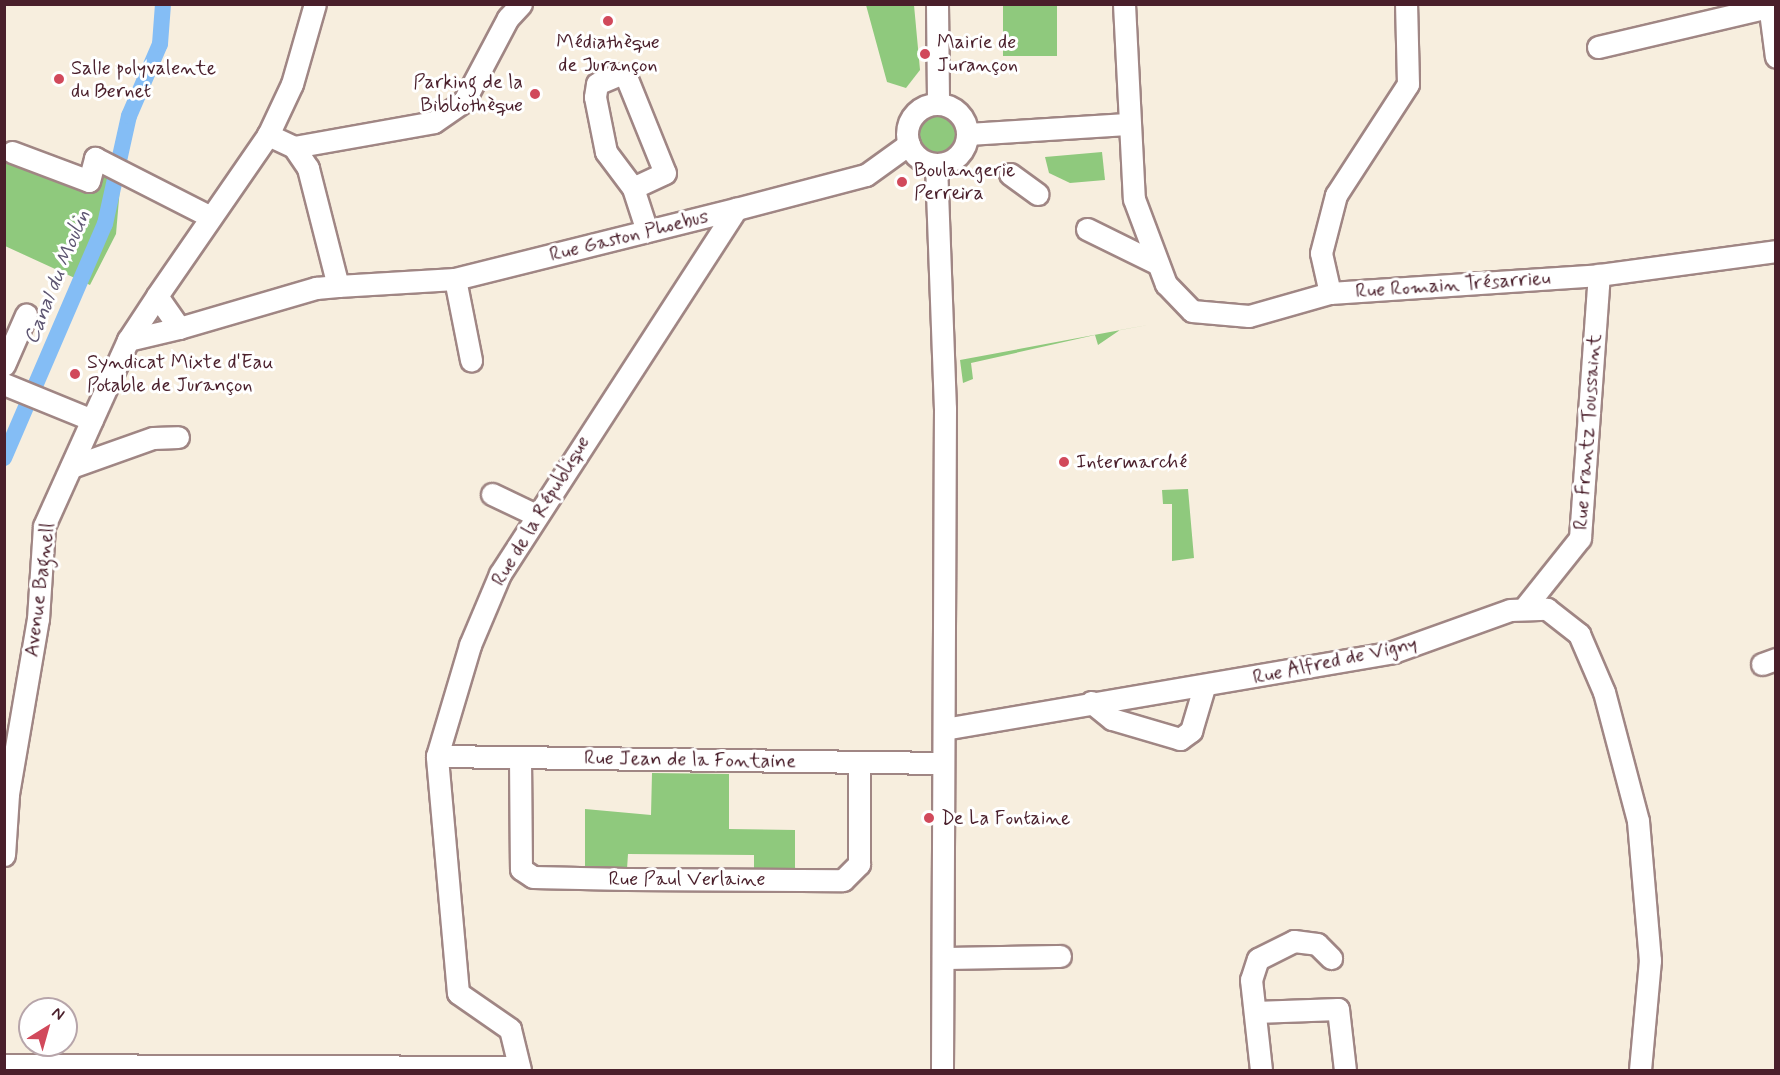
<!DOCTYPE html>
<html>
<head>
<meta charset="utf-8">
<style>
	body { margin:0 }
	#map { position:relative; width:1780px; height:1075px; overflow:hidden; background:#f7eede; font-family:Mynerve,sans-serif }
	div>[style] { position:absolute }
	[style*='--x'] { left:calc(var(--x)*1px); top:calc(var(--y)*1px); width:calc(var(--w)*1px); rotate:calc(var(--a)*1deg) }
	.green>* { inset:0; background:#8fc97d; transform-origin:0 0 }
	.round { border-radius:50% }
	.canal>* { height:16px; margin:-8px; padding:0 8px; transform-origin:8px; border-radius:8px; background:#84bdf5 }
	.roads { filter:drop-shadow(2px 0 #a08684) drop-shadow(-2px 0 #a08684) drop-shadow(0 2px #a08684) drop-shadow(0 -2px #a08684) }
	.minor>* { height:21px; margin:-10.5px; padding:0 10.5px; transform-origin:10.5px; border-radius:10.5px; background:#fff }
	.minor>.ring { margin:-10.5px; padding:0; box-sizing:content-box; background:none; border:21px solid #fff; border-radius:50% }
	.dots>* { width:16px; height:16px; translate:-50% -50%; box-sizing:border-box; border:3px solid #fff; border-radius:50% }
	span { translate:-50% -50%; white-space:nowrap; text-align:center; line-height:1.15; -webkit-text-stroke:6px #fff; paint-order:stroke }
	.poi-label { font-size:20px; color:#4a1f2b }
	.left { translate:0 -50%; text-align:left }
	.right { translate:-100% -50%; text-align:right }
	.street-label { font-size:20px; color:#4a1f2b }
	.water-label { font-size:21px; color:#5e5672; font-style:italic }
	.frame { position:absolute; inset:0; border:6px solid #4a1f2b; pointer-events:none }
	.north { position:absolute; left:18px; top:997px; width:60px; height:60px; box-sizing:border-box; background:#fff; border:2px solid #b7a5aa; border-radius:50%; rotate:37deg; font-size:16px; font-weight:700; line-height:24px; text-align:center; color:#4a1f2b }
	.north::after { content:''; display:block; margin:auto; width:21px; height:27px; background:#d1495b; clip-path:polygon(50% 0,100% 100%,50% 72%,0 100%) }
</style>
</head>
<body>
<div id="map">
	<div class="green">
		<i style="clip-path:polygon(866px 5px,914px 5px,920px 70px,906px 88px,887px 82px)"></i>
		<i style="left:1003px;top:5px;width:54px;height:51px"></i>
		<i class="round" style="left:918px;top:115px;width:40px;height:40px"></i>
		<i style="clip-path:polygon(1102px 152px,1105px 180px,1070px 183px,1049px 173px,1045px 157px)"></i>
		<i style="clip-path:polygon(4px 157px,96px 190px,102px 170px,121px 176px,116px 234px,90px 285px,5px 246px)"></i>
		<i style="clip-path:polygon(1153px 324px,1120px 330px,1098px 345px,1095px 335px,971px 363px,973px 379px,963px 383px,960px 360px)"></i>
		<i style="clip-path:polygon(1188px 489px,1194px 558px,1172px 561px,1172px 504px,1163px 504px,1162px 490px)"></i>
		<i style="clip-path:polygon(652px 773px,729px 774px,729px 829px,795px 830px,795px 870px,754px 870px,754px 855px,628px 854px,627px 869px,585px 868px,585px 809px,651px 815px)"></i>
	</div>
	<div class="canal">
		<i style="--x:4;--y:458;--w:255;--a:-66.7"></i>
		<i style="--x:105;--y:224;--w:111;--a:-77.5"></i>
		<i style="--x:129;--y:116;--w:78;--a:-66.7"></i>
		<i style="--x:160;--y:44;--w:40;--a:-85.7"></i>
	</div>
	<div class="roads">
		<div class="minor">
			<i style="--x:937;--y:4;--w:100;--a:89.4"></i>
			<i style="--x:1124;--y:4;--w:195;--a:87.1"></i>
			<i style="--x:1134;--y:199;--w:91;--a:69.4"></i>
			<i style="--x:1166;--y:284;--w:37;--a:46"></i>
			<i style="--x:1192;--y:311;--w:57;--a:5"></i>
			<i style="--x:1249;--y:316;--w:84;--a:-15.9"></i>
			<i style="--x:1330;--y:293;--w:270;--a:-3.8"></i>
			<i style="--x:1599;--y:275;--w:179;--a:-7.7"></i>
			<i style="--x:1769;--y:4;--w:53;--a:82.5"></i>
			<i style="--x:1598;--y:47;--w:176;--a:-13.2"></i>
			<i style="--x:620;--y:74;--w:25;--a:157"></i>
			<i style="--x:597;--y:84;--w:13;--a:99"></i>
			<i style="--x:595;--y:97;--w:56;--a:78.7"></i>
			<i style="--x:606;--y:152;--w:45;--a:53.1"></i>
			<i style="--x:633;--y:188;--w:45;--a:72"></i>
			<i style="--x:627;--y:79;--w:101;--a:68"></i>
			<i style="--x:665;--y:173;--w:35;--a:155"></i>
			<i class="ring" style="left:907px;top:104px;width:39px;height:39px"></i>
			<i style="--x:968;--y:134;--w:159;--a:-3.6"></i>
			<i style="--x:268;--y:135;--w:56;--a:-64.8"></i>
			<i style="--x:292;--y:84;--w:83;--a:-74"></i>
			<i style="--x:294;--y:147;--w:142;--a:-10.1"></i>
			<i style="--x:434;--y:122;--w:37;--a:-35"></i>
			<i style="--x:464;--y:101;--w:94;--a:-62.1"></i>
			<i style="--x:508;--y:18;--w:19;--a:-47"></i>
			<i style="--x:12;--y:152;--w:82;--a:20.6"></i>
			<i style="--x:89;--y:181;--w:24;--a:-75"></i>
			<i style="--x:95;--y:158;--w:130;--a:27"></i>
			<i style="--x:936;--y:164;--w:244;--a:87.9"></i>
			<i style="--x:945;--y:408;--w:662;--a:90.26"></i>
			<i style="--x:1010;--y:174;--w:34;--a:36"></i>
			<i style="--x:1087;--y:229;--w:79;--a:26.2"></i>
			<i style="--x:455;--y:279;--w:83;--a:78.8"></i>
			<i style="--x:338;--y:286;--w:117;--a:-3.4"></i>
			<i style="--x:455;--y:279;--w:290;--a:-14"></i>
			<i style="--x:736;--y:209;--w:134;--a:-14.7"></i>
			<i style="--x:866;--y:175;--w:53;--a:-35.8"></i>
			<i style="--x:1330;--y:293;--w:41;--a:-102.7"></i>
			<i style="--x:1321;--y:253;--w:60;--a:-75.5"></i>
			<i style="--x:1336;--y:195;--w:132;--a:-57"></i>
			<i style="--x:1408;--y:84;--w:80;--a:-91.4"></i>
			<i style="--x:157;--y:296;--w:53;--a:123.4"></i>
			<i style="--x:128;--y:340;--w:52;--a:-13.2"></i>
			<i style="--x:179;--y:328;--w:143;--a:-16.3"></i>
			<i style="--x:316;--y:288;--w:22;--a:-5"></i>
			<i style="--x:338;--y:286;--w:122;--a:-104.3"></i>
			<i style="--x:308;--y:168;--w:25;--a:-124"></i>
			<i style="--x:294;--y:147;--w:29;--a:-155"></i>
			<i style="--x:268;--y:135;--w:196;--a:124.6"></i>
			<i style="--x:157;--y:296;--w:39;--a:55"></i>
			<i style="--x:4;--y:365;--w:55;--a:-66.3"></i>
			<i style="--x:4;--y:384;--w:95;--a:22.2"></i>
			<i style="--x:71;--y:467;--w:87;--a:-19.5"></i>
			<i style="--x:153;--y:438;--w:25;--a:-2"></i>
			<i style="--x:492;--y:494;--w:49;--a:25.5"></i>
			<i style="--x:1525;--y:607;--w:88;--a:-51.4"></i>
			<i style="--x:1580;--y:538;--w:264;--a:-85.9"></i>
			<i style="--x:1762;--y:664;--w:15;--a:-20"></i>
			<i style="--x:1091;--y:702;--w:27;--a:39"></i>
			<i style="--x:1112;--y:719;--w:71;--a:16.4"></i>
			<i style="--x:1180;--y:739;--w:14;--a:-36"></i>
			<i style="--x:1191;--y:731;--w:46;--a:-73.5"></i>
			<i style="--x:944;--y:729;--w:456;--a:-9.7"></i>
			<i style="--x:1393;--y:652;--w:124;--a:-19.7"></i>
			<i style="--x:1510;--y:610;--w:37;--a:-2"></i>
			<i style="--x:1547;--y:609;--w:41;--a:38"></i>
			<i style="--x:1579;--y:634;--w:63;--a:66.7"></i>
			<i style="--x:1604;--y:692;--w:133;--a:75.2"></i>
			<i style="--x:1638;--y:821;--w:140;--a:85.1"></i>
			<i style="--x:1650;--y:960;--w:110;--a:95.2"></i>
			<i style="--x:437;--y:756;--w:506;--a:0.79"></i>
			<i style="--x:520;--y:758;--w:111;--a:89.5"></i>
			<i style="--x:521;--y:869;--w:14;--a:34"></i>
			<i style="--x:533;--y:877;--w:94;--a:1.2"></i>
			<i style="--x:627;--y:879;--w:216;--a:0.3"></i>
			<i style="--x:843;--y:880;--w:23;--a:-45"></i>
			<i style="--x:859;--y:864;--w:101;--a:-90"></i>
			<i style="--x:4;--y:855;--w:61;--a:-86.2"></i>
			<i style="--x:8;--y:794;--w:178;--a:-80.3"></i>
			<i style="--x:38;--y:619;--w:93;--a:-86.3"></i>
			<i style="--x:44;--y:526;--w:204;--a:-65.7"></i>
			<i style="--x:943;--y:958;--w:117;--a:-1"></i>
			<i style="--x:1255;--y:1012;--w:83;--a:-2.1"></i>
			<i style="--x:1338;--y:1009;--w:61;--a:83.5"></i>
			<i style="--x:4;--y:1065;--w:515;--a:0.22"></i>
			<i style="--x:520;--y:1070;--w:42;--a:-103.7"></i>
			<i style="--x:510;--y:1029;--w:63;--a:-145.3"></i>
			<i style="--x:458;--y:993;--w:238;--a:-95.1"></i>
			<i style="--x:437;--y:756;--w:116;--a:-73.4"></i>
			<i style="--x:470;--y:645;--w:77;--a:-67.1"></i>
			<i style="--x:500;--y:574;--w:435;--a:-57.1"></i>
			<i style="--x:1261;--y:1070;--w:91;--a:-96.3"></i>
			<i style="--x:1251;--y:980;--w:22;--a:-72"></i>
			<i style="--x:1258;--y:959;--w:40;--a:-26.6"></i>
			<i style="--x:1294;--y:941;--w:23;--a:7"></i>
			<i style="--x:1317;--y:944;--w:20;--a:45"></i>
		</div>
	</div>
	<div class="dots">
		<i style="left:608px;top:21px;background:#d1495b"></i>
		<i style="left:925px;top:54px;background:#d1495b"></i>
		<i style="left:59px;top:79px;background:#d1495b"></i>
		<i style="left:535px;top:94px;background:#d1495b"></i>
		<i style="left:902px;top:182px;background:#d1495b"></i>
		<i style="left:75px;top:374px;background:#d1495b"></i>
		<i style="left:1064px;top:462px;background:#d1495b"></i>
		<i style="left:929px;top:818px;background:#d1495b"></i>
	</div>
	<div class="poi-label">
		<span style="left:608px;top:54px">Médiathèque<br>de Jurançon</span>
		<span class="left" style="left:937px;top:54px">Mairie de<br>Jurançon</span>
		<span class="left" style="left:71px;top:80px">Salle polyvalente<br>du Bernet</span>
		<span class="right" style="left:523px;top:94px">Parking de la<br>Bibliothèque</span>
		<span class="left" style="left:914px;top:182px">Boulangerie<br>Perreira</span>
		<span class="left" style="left:87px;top:374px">Syndicat Mixte d'Eau<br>Potable de Jurançon</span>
		<span class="left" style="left:1076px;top:462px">Intermarché</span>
		<span class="left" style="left:941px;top:818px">De La Fontaine</span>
	</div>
	<div class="street-label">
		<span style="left:629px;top:236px;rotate:-14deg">Rue Gaston Phoebus</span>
		<span style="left:1453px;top:285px;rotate:-4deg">Rue Romain Trésarrieu</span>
		<span style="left:1588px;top:432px;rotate:-86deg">Rue Frantz Toussaint</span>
		<span style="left:541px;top:511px;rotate:-59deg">Rue de la République</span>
		<span style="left:40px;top:590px;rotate:-83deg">Avenue Bagnell</span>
		<span style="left:1335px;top:661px;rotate:-12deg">Rue Alfred de Vigny</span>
		<span style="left:690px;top:760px;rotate:1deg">Rue Jean de la Fontaine</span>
		<span style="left:687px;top:879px">Rue Paul Verlaine</span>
	</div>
	<div class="water-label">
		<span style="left:57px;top:277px;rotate:-68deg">Canal du Moulin</span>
	</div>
	<div class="frame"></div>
	<div class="north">N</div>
</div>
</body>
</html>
